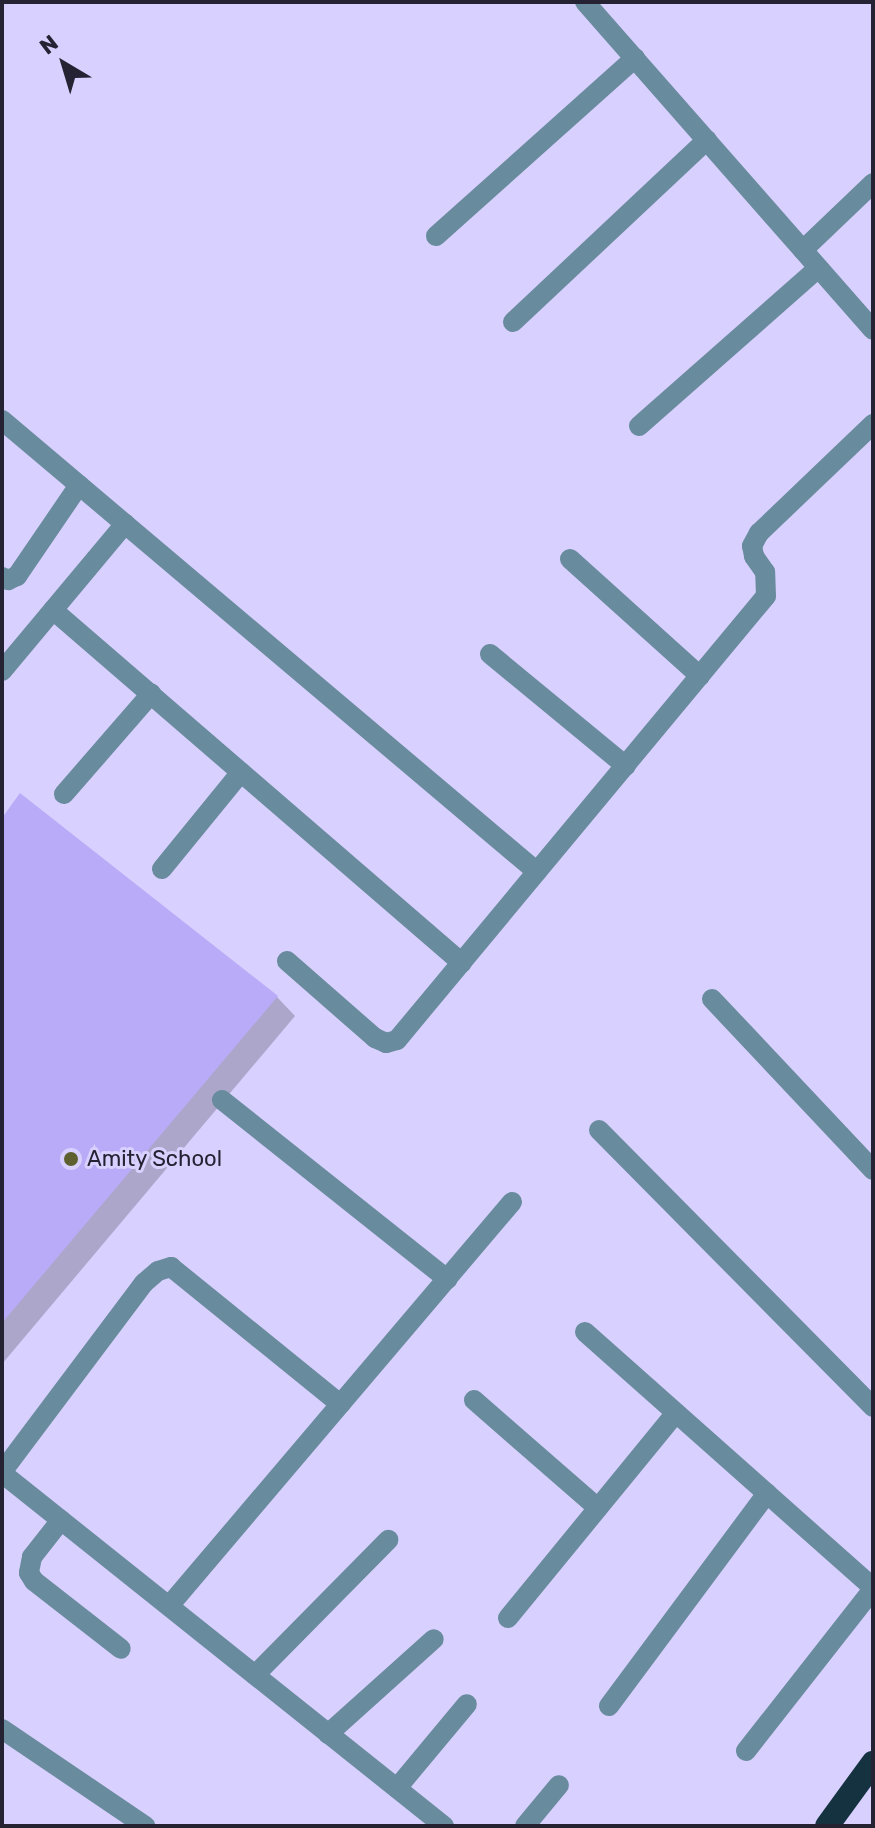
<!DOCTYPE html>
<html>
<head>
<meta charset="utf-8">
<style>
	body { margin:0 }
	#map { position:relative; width:875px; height:1828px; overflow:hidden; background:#d8d0fe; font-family:Rubik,sans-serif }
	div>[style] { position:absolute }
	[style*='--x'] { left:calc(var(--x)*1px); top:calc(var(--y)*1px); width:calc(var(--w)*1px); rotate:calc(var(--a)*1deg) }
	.shadow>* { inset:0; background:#0003 }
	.building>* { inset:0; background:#b9abf7 }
	.minor>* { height:20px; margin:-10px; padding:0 10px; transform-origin:10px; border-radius:10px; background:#698b9e }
	.highway>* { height:24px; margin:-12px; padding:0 12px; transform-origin:12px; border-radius:12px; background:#153240 }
	.dots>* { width:22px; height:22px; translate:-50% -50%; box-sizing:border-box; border:4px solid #d8d0fe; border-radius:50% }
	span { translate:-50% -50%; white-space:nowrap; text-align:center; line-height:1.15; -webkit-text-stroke:6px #d8d0fe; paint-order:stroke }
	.poi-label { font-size:22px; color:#252233 }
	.left { translate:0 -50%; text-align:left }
	.frame { position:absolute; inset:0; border:4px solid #252233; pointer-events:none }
	.north { position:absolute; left:24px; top:24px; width:80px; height:80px; -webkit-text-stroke:6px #d8d0fe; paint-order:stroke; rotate:322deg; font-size:22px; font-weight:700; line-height:32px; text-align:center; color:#252233 }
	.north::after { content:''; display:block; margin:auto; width:28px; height:36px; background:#252233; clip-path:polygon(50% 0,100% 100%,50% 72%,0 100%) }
</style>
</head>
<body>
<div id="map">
	<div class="shadow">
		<i style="clip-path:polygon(2px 821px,277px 997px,295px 1016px,2px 1364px)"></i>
	</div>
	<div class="building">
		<i style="clip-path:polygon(20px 793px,278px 996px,2px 1323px,2px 818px)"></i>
	</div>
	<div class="minor">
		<i style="--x:585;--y:2;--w:436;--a:48.7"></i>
		<i style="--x:436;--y:236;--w:267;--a:-41.8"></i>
		<i style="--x:803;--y:250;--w:97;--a:-43.7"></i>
		<i style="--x:513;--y:322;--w:266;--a:-43.2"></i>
		<i style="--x:2;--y:420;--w:700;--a:40.19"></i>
		<i style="--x:639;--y:426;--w:239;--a:-41.4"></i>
		<i style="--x:570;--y:559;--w:175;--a:42"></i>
		<i style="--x:2;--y:577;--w:7;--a:27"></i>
		<i style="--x:8;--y:580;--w:10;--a:-24"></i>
		<i style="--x:17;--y:576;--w:110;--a:-55.7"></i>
		<i style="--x:53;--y:610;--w:540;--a:40.8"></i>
		<i style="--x:490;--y:654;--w:176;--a:39.5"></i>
		<i style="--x:2;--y:671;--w:192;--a:-50.1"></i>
		<i style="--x:64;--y:794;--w:133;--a:-49"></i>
		<i style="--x:162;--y:869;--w:125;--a:-50.8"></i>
		<i style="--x:287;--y:961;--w:117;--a:41.2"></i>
		<i style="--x:375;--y:1038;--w:12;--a:24"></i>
		<i style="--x:386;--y:1043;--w:11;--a:-15"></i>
		<i style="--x:397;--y:1040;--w:577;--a:-50.27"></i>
		<i style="--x:766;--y:596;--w:24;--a:-92"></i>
		<i style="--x:765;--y:572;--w:19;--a:-125"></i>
		<i style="--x:754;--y:556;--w:10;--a:-101"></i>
		<i style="--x:752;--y:546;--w:15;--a:-62"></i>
		<i style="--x:759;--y:533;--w:158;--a:-43.7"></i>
		<i style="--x:712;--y:999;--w:235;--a:46.7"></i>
		<i style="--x:222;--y:1100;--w:288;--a:38.5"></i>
		<i style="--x:599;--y:1130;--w:390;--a:45.3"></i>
		<i style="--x:585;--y:1332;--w:385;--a:41.6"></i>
		<i style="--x:474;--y:1400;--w:164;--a:41.1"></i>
		<i style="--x:2;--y:1472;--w:236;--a:-53.1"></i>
		<i style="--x:144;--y:1283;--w:18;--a:-41"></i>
		<i style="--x:158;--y:1271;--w:14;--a:-17"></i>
		<i style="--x:171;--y:1267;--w:218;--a:39"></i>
		<i style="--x:2;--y:1473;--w:566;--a:38.61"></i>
		<i style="--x:61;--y:1520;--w:47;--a:128.1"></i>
		<i style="--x:32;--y:1557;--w:16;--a:101"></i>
		<i style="--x:29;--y:1573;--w:9;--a:58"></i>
		<i style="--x:34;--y:1581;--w:110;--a:38"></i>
		<i style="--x:169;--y:1606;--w:530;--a:-49.67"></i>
		<i style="--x:508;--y:1618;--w:265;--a:-50.7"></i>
		<i style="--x:255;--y:1675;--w:190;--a:-45.4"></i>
		<i style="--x:609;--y:1706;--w:265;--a:-53.4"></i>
		<i style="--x:2;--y:1729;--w:173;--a:34.1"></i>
		<i style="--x:328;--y:1734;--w:142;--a:-41.9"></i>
		<i style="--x:746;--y:1751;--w:206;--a:-51.9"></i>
		<i style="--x:397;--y:1788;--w:109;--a:-50.2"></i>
		<i style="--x:525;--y:1826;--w:53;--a:-50.3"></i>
	</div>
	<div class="highway">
		<i style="--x:827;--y:1826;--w:78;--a:-53.9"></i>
	</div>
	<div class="dots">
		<i style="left:71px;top:1159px;background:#5e612f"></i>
	</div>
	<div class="poi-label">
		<span class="left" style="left:87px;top:1159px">Amity School</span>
	</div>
	<div class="frame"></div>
	<div class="north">N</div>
</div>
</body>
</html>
